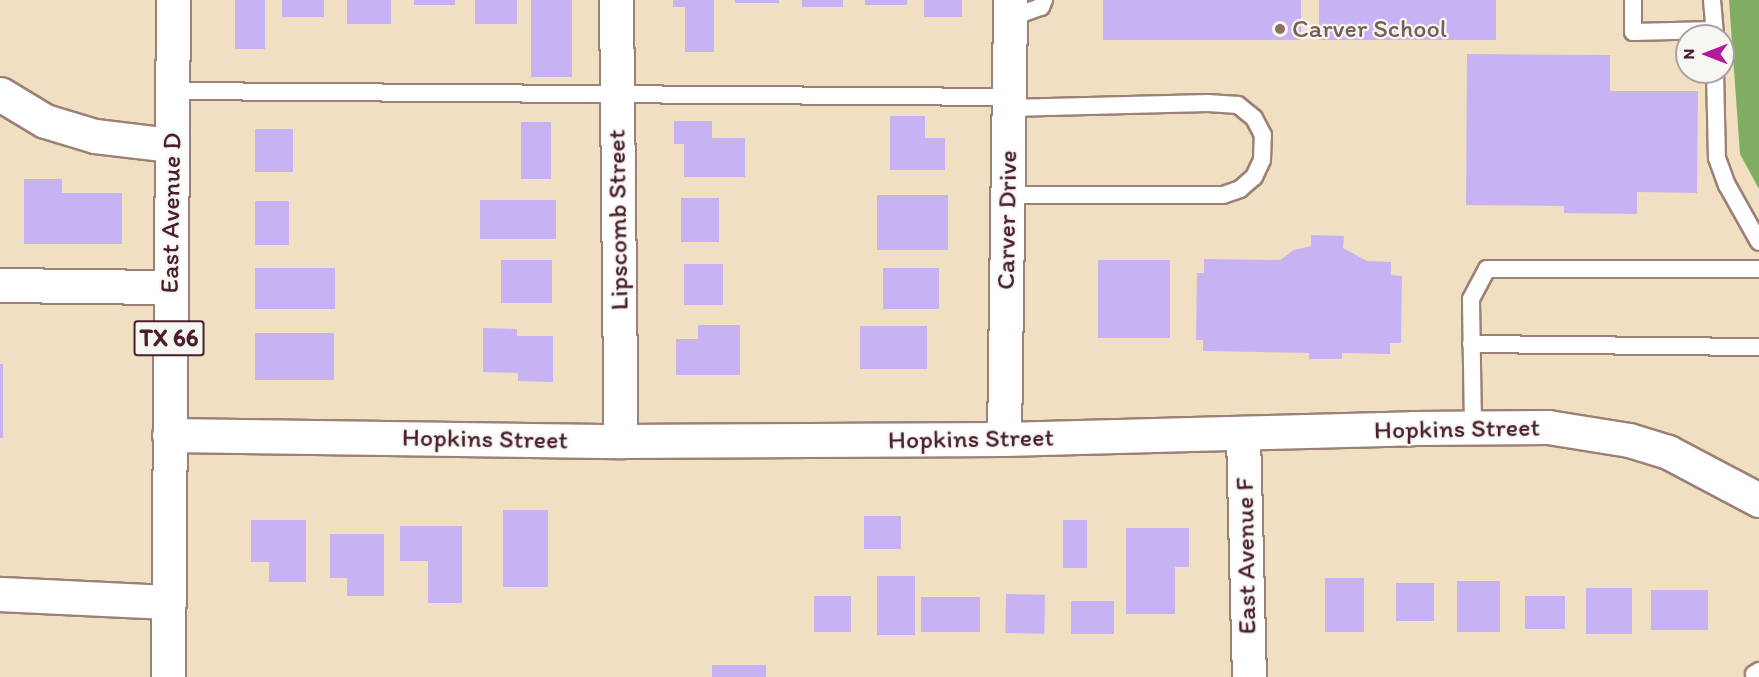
<!DOCTYPE html>
<html>
<head>
<meta charset="utf-8">
<style>
	body { margin:0 }
	#map { position:relative; width:1759px; height:677px; overflow:hidden; background:#f0e0c1; font-family:Itim,sans-serif }
	div>[style] { position:absolute }
	[style*='--x'] { left:calc(var(--x)*1px); top:calc(var(--y)*1px); width:calc(var(--w)*1px); rotate:calc(var(--a)*1deg) }
	.forest>* { inset:0; background:#81ac63 }
	.building>* { inset:0; background:#c7b3f3; transform-origin:0 0 }
	.roads { filter:drop-shadow(2px 0 #9d8076) drop-shadow(-2px 0 #9d8076) drop-shadow(0 2px #9d8076) drop-shadow(0 -2px #9d8076) }
	.service>* { height:16px; margin:-8px; padding:0 8px; transform-origin:8px; border-radius:8px; background:#fff }
	.minor>* { height:33px; margin:-16.5px; padding:0 16.5px; transform-origin:16.5px; border-radius:16.5px; background:#fff }
	.tertiary>* { height:33px; margin:-16.5px; padding:0 16.5px; transform-origin:16.5px; border-radius:16.5px; background:#fff }
	.primary>* { height:33px; margin:-16.5px; padding:0 16.5px; transform-origin:16.5px; border-radius:16.5px; background:#fff }
	.dots>* { width:16px; height:16px; translate:-50% -50%; box-sizing:border-box; border:3px solid #f6f6f2; border-radius:50% }
	span { translate:-50% -50%; white-space:nowrap; text-align:center; line-height:1.15; -webkit-text-stroke:4.5px #f6f6f2; paint-order:stroke }
	.shield-label span { padding:2px 4px; background:#f6f6f2; border:2px solid; border-radius:4px; -webkit-text-stroke-width:0 }
	.shield-label { font-size:24px; color:#4a1f2b; font-weight:700 }
	.education-label { font-size:26px; color:#785e54 }
	.left { translate:0 -50%; text-align:left }
	.street-label { font-size:26px; color:#4a1f2b }
	.north { position:absolute; left:1675px; top:24px; width:60px; height:60px; box-sizing:border-box; background:#f6f6f2; border:2px solid #b1a0a2; border-radius:50%; rotate:270deg; font-size:16px; font-weight:700; line-height:24px; text-align:center; color:#4a1f2b }
	.north::after { content:''; display:block; margin:auto; width:21px; height:27px; background:#b5179e; clip-path:polygon(50% 0,100% 100%,50% 72%,0 100%) }
</style>
</head>
<body>
<div id="map">
	<div class="forest">
		<i style="clip-path:polygon(1729px 0,1759px 0,1759px 189px,1740px 154px)"></i>
	</div>
	<div class="building">
		<i style="left:235px;top:0;width:30px;height:49px"></i>
		<i style="left:282px;top:0;width:42px;height:17px"></i>
		<i style="left:347px;top:0;width:44px;height:24px"></i>
		<i style="left:414px;top:0;width:41px;height:5px"></i>
		<i style="left:475px;top:0;width:42px;height:24px"></i>
		<i style="left:531px;top:0;width:41px;height:77px"></i>
		<i style="clip-path:polygon(673px 0,714px 0,714px 52px,685px 52px,685px 7px,673px 7px)"></i>
		<i style="left:735px;top:0;width:44px;height:3px"></i>
		<i style="left:802px;top:0;width:41px;height:7px"></i>
		<i style="left:865px;top:0;width:42px;height:5px"></i>
		<i style="left:924px;top:0;width:38px;height:17px"></i>
		<i style="left:1103px;top:0;width:198px;height:40px"></i>
		<i style="left:1319px;top:0;width:177px;height:40px"></i>
		<i style="clip-path:polygon(1467px 54px,1610px 55px,1610px 91px,1698px 91px,1697px 193px,1637px 192px,1637px 214px,1564px 213px,1564px 206px,1466px 205px)"></i>
		<i style="clip-path:polygon(890px 116px,925px 116px,925px 138px,945px 138px,945px 170px,890px 170px)"></i>
		<i style="clip-path:polygon(674px 121px,712px 121px,712px 138px,745px 138px,745px 177px,684px 177px,684px 144px,674px 144px)"></i>
		<i style="left:521px;top:122px;width:30px;height:57px"></i>
		<i style="left:255px;top:129px;width:38px;height:43px"></i>
		<i style="clip-path:polygon(24px 179px,62px 179px,62px 193px,122px 193px,122px 244px,24px 244px)"></i>
		<i style="left:877px;top:195px;width:71px;height:55px"></i>
		<i style="left:681px;top:198px;width:38px;height:44px"></i>
		<i style="left:480px;top:200px;width:76px;height:39px"></i>
		<i style="left:255px;top:201px;width:34px;height:44px"></i>
		<i style="clip-path:polygon(1311px 235px,1344px 236px,1343px 248px,1367px 261px,1391px 262px,1391px 275px,1402px 276px,1401px 343px,1390px 343px,1390px 354px,1342px 353px,1342px 359px,1309px 359px,1309px 353px,1203px 351px,1203px 340px,1196px 340px,1197px 273px,1204px 273px,1204px 259px,1280px 260px,1294px 250px,1311px 246px)"></i>
		<i style="left:501px;top:260px;width:51px;height:43px"></i>
		<i style="left:1098px;top:260px;width:72px;height:78px"></i>
		<i style="left:684px;top:264px;width:39px;height:41px"></i>
		<i style="left:255px;top:268px;width:80px;height:41px"></i>
		<i style="left:883px;top:268px;width:56px;height:41px"></i>
		<i style="clip-path:polygon(698px 325px,740px 325px,740px 375px,676px 375px,676px 339px,698px 339px)"></i>
		<i style="left:860px;top:326px;width:67px;height:43px"></i>
		<i style="clip-path:polygon(483px 328px,517px 329px,517px 336px,553px 336px,553px 382px,518px 381px,518px 373px,483px 372px)"></i>
		<i style="left:255px;top:333px;width:79px;height:47px"></i>
		<i style="left:0;top:364px;width:3px;height:74px"></i>
		<i style="left:503px;top:510px;width:45px;height:77px"></i>
		<i style="left:864px;top:516px;width:37px;height:33px"></i>
		<i style="clip-path:polygon(251px 520px,306px 520px,306px 582px,269px 582px,269px 562px,251px 562px)"></i>
		<i style="left:1063px;top:520px;width:24px;height:48px"></i>
		<i style="clip-path:polygon(400px 526px,462px 526px,462px 603px,428px 603px,428px 561px,400px 561px)"></i>
		<i style="clip-path:polygon(1126px 528px,1189px 528px,1189px 567px,1175px 567px,1175px 614px,1126px 614px)"></i>
		<i style="clip-path:polygon(330px 534px,384px 534px,384px 596px,347px 596px,347px 578px,330px 578px)"></i>
		<i style="left:877px;top:576px;width:38px;height:59px"></i>
		<i style="left:1325px;top:578px;width:39px;height:54px"></i>
		<i style="left:1457px;top:581px;width:43px;height:51px"></i>
		<i style="left:1396px;top:583px;width:38px;height:38px"></i>
		<i style="left:1586px;top:588px;width:46px;height:46px"></i>
		<i style="left:1651px;top:590px;width:57px;height:40px"></i>
		<i style="left:1006px;top:594px;width:39px;height:39px;rotate:1deg"></i>
		<i style="left:814px;top:596px;width:37px;height:36px"></i>
		<i style="left:1525px;top:596px;width:40px;height:33px"></i>
		<i style="left:921px;top:597px;width:59px;height:35px"></i>
		<i style="left:1071px;top:601px;width:43px;height:33px"></i>
		<i style="left:712px;top:665px;width:54px;height:12px"></i>
	</div>
	<div class="roads">
		<div class="service">
			<i style="--x:1633;--y:0;--w:32;--a:90"></i>
			<i style="--x:1633;--y:32;--w:81;--a:-1.4"></i>
			<i style="--x:1712;--y:0;--w:36;--a:85"></i>
			<i style="--x:1010;--y:18;--w:33;--a:-20"></i>
			<i style="--x:1041;--y:7;--w:8;--a:-67"></i>
			<i style="--x:1715;--y:72;--w:86;--a:88.7"></i>
			<i style="--x:1717;--y:158;--w:29;--a:70"></i>
			<i style="--x:1727;--y:185;--w:65;--a:60.7"></i>
			<i style="--x:172;--y:91;--w:836;--a:0.41"></i>
			<i style="--x:1007;--y:195;--w:216;--a:0"></i>
			<i style="--x:1223;--y:195;--w:18;--a:-19"></i>
			<i style="--x:1240;--y:189;--w:18;--a:-41"></i>
			<i style="--x:1254;--y:177;--w:19;--a:-65"></i>
			<i style="--x:1262;--y:160;--w:25;--a:-88"></i>
			<i style="--x:1263;--y:135;--w:19;--a:-118"></i>
			<i style="--x:1254;--y:118;--w:21;--a:-141"></i>
			<i style="--x:1238;--y:105;--w:30;--a:-176"></i>
			<i style="--x:1208;--y:103;--w:200;--a:178.6"></i>
			<i style="--x:1471;--y:344;--w:288;--a:0.6"></i>
			<i style="--x:1473;--y:428;--w:129;--a:-90.9"></i>
			<i style="--x:1471;--y:299;--w:34;--a:-62"></i>
			<i style="--x:1487;--y:269;--w:272;--a:0"></i>
			<i style="--x:1754;--y:674;--w:6;--a:-31"></i>
		</div>
		<div class="minor">
			<i style="--x:616;--y:0;--w:441;--a:89.4"></i>
			<i style="--x:0;--y:94;--w:52;--a:31"></i>
			<i style="--x:45;--y:121;--w:52;--a:16.7"></i>
			<i style="--x:95;--y:136;--w:77;--a:6.8"></i>
			<i style="--x:0;--y:285;--w:170;--a:0.7"></i>
			<i style="--x:1243;--y:434;--w:243;--a:88.6"></i>
			<i style="--x:1004;--y:439;--w:439;--a:-89.2"></i>
			<i style="--x:0;--y:594;--w:167;--a:2.7"></i>
		</div>
		<div class="tertiary">
			<i style="--x:169;--y:435;--w:452;--a:0.8"></i>
			<i style="--x:621;--y:441;--w:383;--a:-0.3"></i>
			<i style="--x:1004;--y:439;--w:409;--a:-1.5"></i>
			<i style="--x:1413;--y:428;--w:135;--a:-0.4"></i>
			<i style="--x:1548;--y:427;--w:82;--a:9.1"></i>
			<i style="--x:1629;--y:440;--w:41;--a:17.1"></i>
			<i style="--x:1668;--y:452;--w:103;--a:27.8"></i>
		</div>
		<div class="primary">
			<i style="--x:168;--y:677;--w:677;--a:-89.58"></i>
		</div>
	</div>
	<div class="dots">
		<i style="left:1280px;top:29px;background:#8d6e63"></i>
	</div>
	<div class="shield-label">
		<span style="left:169px;top:338px">TX 66</span>
	</div>
	<div class="education-label">
		<span class="left" style="left:1292px;top:29px">Carver School</span>
	</div>
	<div class="street-label">
		<span style="left:171px;top:213px;rotate:-89deg">East Avenue D</span>
		<span style="left:618px;top:220px;rotate:-91deg">Lipscomb Street</span>
		<span style="left:1007px;top:220px;rotate:-89deg">Carver Drive</span>
		<span style="left:1457px;top:429px;rotate:-1deg">Hopkins Street</span>
		<span style="left:485px;top:439px;rotate:1deg">Hopkins Street</span>
		<span style="left:971px;top:439px;rotate:-1deg">Hopkins Street</span>
		<span style="left:1246px;top:556px;rotate:-91deg">East Avenue F</span>
	</div>
	<div class="north">N</div>
</div>
</body>
</html>
